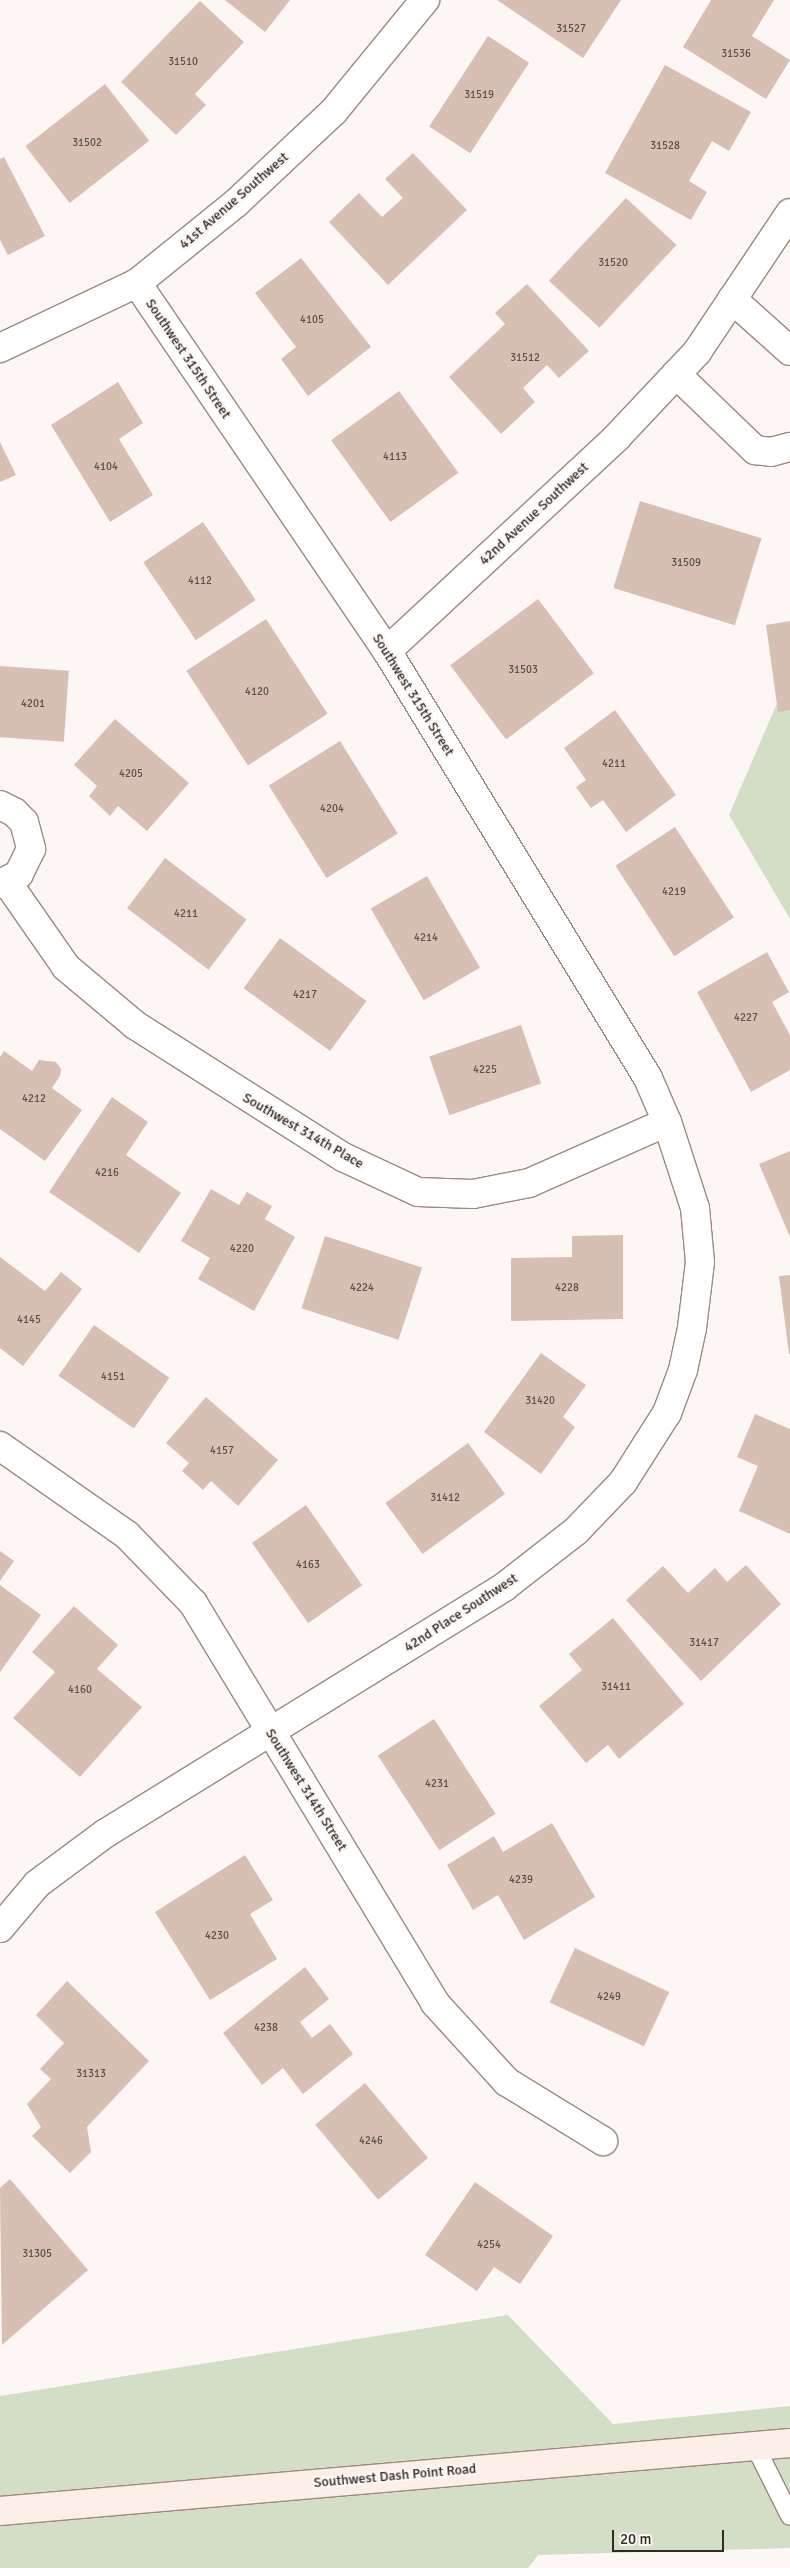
<!DOCTYPE html>
<html>
<head>
<meta charset="utf-8">
<style>
	body { margin:0 }
	#map { position:relative; width:790px; height:2568px; overflow:hidden; background:#fcf7f4; font-family:Signika,sans-serif }
	div>[style] { position:absolute }
	[style*='--x'] { left:calc(var(--x)*1px); top:calc(var(--y)*1px); width:calc(var(--w)*1px); rotate:calc(var(--a)*1deg) }
	.green>* { inset:0; background:#d2dfc6 }
	.building>* { inset:0; background:#d7c0b3; transform-origin:0 0 }
	.roads { filter:drop-shadow(1px 0 #9f897d) drop-shadow(-1px 0 #9f897d) drop-shadow(0 1px #9f897d) drop-shadow(0 -1px #9f897d) }
	.lane>* { height:18px; margin:-9px; padding:0 9px; transform-origin:9px; border-radius:9px; background:#fff }
	.street>* { height:28px; margin:-14px; padding:0 14px; transform-origin:14px; border-radius:14px; background:#fff }
	.secondary>* { height:28px; margin:-14px; padding:0 14px; transform-origin:14px; border-radius:14px; background:#fceee8 }
	span { translate:-50% -50%; white-space:nowrap; text-align:center; line-height:1.15; -webkit-text-stroke:5px #fcf7f4; paint-order:stroke }
	.number-label { font-size:11px; color:#5b5048 }
	.number-label span { -webkit-text-stroke-width:0 }
	.street-label { font-size:14px; color:#322a24 }
	.scale { position:absolute; left:612px; top:2530px; width:112px; height:22px; box-sizing:border-box; border:2px solid #322a24; border-top:0; padding-left:6px; font-size:15px; line-height:18px; white-space:nowrap; color:#322a24; -webkit-text-stroke:4px #fcf7f4; paint-order:stroke }
</style>
</head>
<body>
<div id="map">
	<div class="green">
		<i style="clip-path:polygon(790px 673px,790px 919px,729px 815px)"></i>
		<i style="clip-path:polygon(508px 2315px,613px 2424px,790px 2406px,790px 2548px,538px 2555px,528px 2568px,0 2568px,0 2396px)"></i>
	</div>
	<div class="building">
		<i style="clip-path:polygon(225px 0,290px 0,265px 32px)"></i>
		<i style="clip-path:polygon(497px 0,621px 0,583px 58px)"></i>
		<i style="clip-path:polygon(711px 0,774px 0,752px 36px,790px 60px,766px 99px,683px 47px)"></i>
		<i style="clip-path:polygon(200px 1px,244px 42px,195px 94px,206px 105px,176px 135px,121px 82px)"></i>
		<i style="left:488px;top:36px;width:49px;height:108px;rotate:33deg"></i>
		<i style="clip-path:polygon(665px 65px,751px 112px,729px 151px,712px 141px,689px 181px,707px 192px,691px 220px,605px 173px)"></i>
		<i style="left:105px;top:84px;width:72px;height:101px;rotate:52deg"></i>
		<i style="clip-path:polygon(413px 153px,467px 210px,388px 285px,329px 222px,359px 193px,382px 217px,403px 198px,385px 179px)"></i>
		<i style="clip-path:polygon(4px 157px,45px 236px,8px 255px,0 240px,0 159px)"></i>
		<i style="left:626px;top:198px;width:69px;height:113px;rotate:43deg"></i>
		<i style="clip-path:polygon(301px 258px,371px 347px,308px 396px,281px 359px,296px 347px,255px 293px)"></i>
		<i style="clip-path:polygon(527px 284px,589px 351px,559px 378px,547px 365px,523px 388px,535px 402px,501px 434px,449px 377px,505px 324px,495px 313px)"></i>
		<i style="clip-path:polygon(118px 382px,143px 423px,119px 439px,153px 495px,110px 522px,51px 425px)"></i>
		<i style="left:399px;top:391px;width:101px;height:84px;rotate:54deg"></i>
		<i style="clip-path:polygon(0 442px,16px 475px,0 482px)"></i>
		<i style="left:640px;top:501px;width:127px;height:91px;rotate:17deg"></i>
		<i style="left:203px;top:522px;width:94px;height:72px;rotate:56deg"></i>
		<i style="left:538px;top:599px;width:93px;height:110px;rotate:53deg"></i>
		<i style="left:266px;top:619px;width:113px;height:95px;rotate:57deg"></i>
		<i style="clip-path:polygon(790px 621px,790px 710px,778px 712px,766px 625px)"></i>
		<i style="left:0;top:666px;width:69px;height:71px;rotate:4deg"></i>
		<i style="clip-path:polygon(615px 710px,676px 795px,626px 832px,603px 800px,591px 808px,576px 787px,586px 780px,564px 748px)"></i>
		<i style="clip-path:polygon(115px 719px,189px 783px,147px 831px,118px 806px,110px 816px,89px 796px,97px 786px,74px 765px)"></i>
		<i style="left:340px;top:741px;width:109px;height:84px;rotate:58deg"></i>
		<i style="left:675px;top:827px;width:108px;height:71px;rotate:57deg"></i>
		<i style="left:165px;top:858px;width:102px;height:63px;rotate:37deg"></i>
		<i style="left:427px;top:876px;width:106px;height:65px;rotate:60deg"></i>
		<i style="left:280px;top:938px;width:107px;height:62px;rotate:36deg"></i>
		<i style="clip-path:polygon(767px 952px,789px 992px,772px 1002px,790px 1035px,790px 1070px,751px 1092px,697px 992px)"></i>
		<i style="left:521px;top:1025px;width:62px;height:97px;rotate:71deg"></i>
		<i style="clip-path:polygon(4px 1051px,32px 1071px,39px 1060px,56px 1062px,61px 1069px,60px 1076px,52px 1088px,82px 1110px,45px 1161px,0 1129px,0 1057px)"></i>
		<i style="clip-path:polygon(112px 1097px,148px 1122px,126px 1155px,181px 1193px,139px 1253px,49px 1192px)"></i>
		<i style="clip-path:polygon(790px 1151px,790px 1237px,759px 1164px)"></i>
		<i style="clip-path:polygon(211px 1189px,239px 1205px,247px 1192px,272px 1206px,265px 1219px,295px 1237px,254px 1311px,198px 1279px,210px 1258px,181px 1241px)"></i>
		<i style="clip-path:polygon(623px 1235px,623px 1319px,511px 1321px,511px 1258px,572px 1257px,572px 1236px)"></i>
		<i style="left:325px;top:1236px;width:102px;height:76px;rotate:18deg"></i>
		<i style="clip-path:polygon(0 1257px,45px 1291px,61px 1272px,82px 1289px,23px 1366px,0 1348px)"></i>
		<i style="clip-path:polygon(790px 1275px,790px 1354px,789px 1354px,779px 1276px)"></i>
		<i style="left:94px;top:1325px;width:92px;height:62px;rotate:35deg"></i>
		<i style="clip-path:polygon(541px 1353px,586px 1385px,563px 1417px,575px 1427px,541px 1474px,484px 1432px)"></i>
		<i style="clip-path:polygon(206px 1397px,278px 1460px,238px 1506px,211px 1481px,203px 1490px,182px 1471px,189px 1463px,166px 1443px)"></i>
		<i style="clip-path:polygon(755px 1414px,790px 1429px,790px 1534px,739px 1511px,758px 1466px,737px 1457px)"></i>
		<i style="left:468px;top:1443px;width:63px;height:102px;rotate:54deg"></i>
		<i style="left:306px;top:1505px;width:98px;height:66px;rotate:55deg"></i>
		<i style="clip-path:polygon(0 1551px,14px 1561px,0 1581px)"></i>
		<i style="clip-path:polygon(746px 1565px,781px 1604px,701px 1681px,626px 1600px,663px 1566px,688px 1593px,715px 1568px,727px 1582px)"></i>
		<i style="clip-path:polygon(0 1585px,41px 1615px,0 1672px)"></i>
		<i style="clip-path:polygon(74px 1606px,118px 1645px,97px 1669px,142px 1707px,80px 1777px,13px 1718px,55px 1672px,32px 1652px)"></i>
		<i style="clip-path:polygon(613px 1618px,684px 1704px,619px 1759px,608px 1745px,586px 1763px,539px 1706px,582px 1670px,569px 1654px)"></i>
		<i style="left:434px;top:1719px;width:113px;height:67px;rotate:57deg"></i>
		<i style="clip-path:polygon(552px 1823px,595px 1897px,524px 1940px,498px 1895px,473px 1910px,447px 1865px,494px 1836px,503px 1852px)"></i>
		<i style="clip-path:polygon(245px 1855px,273px 1900px,250px 1914px,277px 1959px,210px 2000px,155px 1912px)"></i>
		<i style="left:575px;top:1948px;width:104px;height:60px;rotate:25deg"></i>
		<i style="clip-path:polygon(305px 1967px,329px 1999px,300px 2022px,312px 2038px,330px 2024px,353px 2054px,303px 2094px,283px 2068px,262px 2085px,223px 2033px)"></i>
		<i style="clip-path:polygon(67px 1981px,149px 2061px,87px 2127px,91px 2152px,70px 2173px,32px 2136px,41px 2127px,27px 2104px,51px 2079px,40px 2069px,64px 2043px,36px 2015px)"></i>
		<i style="left:365px;top:2083px;width:98px;height:65px;rotate:50deg"></i>
		<i style="clip-path:polygon(10px 2179px,88px 2270px,2px 2345px,0 2188px)"></i>
		<i style="clip-path:polygon(475px 2182px,553px 2236px,520px 2284px,494px 2267px,477px 2291px,425px 2255px)"></i>
	</div>
	<div class="roads">
		<div class="lane">
			<i style="--x:755;--y:2446;--w:78;--a:63.4"></i>
		</div>
		<div class="street">
			<i style="--x:732;--y:299;--w:78;--a:41.9"></i>
			<i style="--x:0;--y:348;--w:152;--a:-25.4"></i>
			<i style="--x:137;--y:283;--w:127;--a:-38.9"></i>
			<i style="--x:236;--y:203;--w:134;--a:-43.2"></i>
			<i style="--x:334;--y:111;--w:144;--a:-50.7"></i>
			<i style="--x:676;--y:374;--w:110;--a:43.9"></i>
			<i style="--x:755;--y:450;--w:16;--a:7"></i>
			<i style="--x:771;--y:452;--w:20;--a:-15"></i>
			<i style="--x:387;--y:651;--w:314;--a:-42.9"></i>
			<i style="--x:617;--y:437;--w:117;--a:-46.7"></i>
			<i style="--x:697;--y:352;--w:167;--a:-56.2"></i>
			<i style="--x:0;--y:805;--w:16;--a:27"></i>
			<i style="--x:14;--y:812;--w:14;--a:45"></i>
			<i style="--x:24;--y:822;--w:28;--a:75"></i>
			<i style="--x:31;--y:849;--w:28;--a:116"></i>
			<i style="--x:19;--y:874;--w:21;--a:152"></i>
			<i style="--x:7;--y:882;--w:103;--a:55.2"></i>
			<i style="--x:66;--y:967;--w:90;--a:40"></i>
			<i style="--x:135;--y:1025;--w:246;--a:32.4"></i>
			<i style="--x:343;--y:1157;--w:83;--a:25"></i>
			<i style="--x:418;--y:1192;--w:55;--a:2.1"></i>
			<i style="--x:473;--y:1194;--w:57;--a:-11.1"></i>
			<i style="--x:529;--y:1183;--w:151;--a:-23.8"></i>
			<i style="--x:0;--y:1446;--w:155;--a:35"></i>
			<i style="--x:127;--y:1535;--w:95;--a:45.9"></i>
			<i style="--x:193;--y:1603;--w:468;--a:58.8"></i>
			<i style="--x:435;--y:2003;--w:107;--a:47.7"></i>
			<i style="--x:507;--y:2082;--w:113;--a:31.6"></i>
			<i style="--x:0;--y:1928;--w:57;--a:-49.9"></i>
			<i style="--x:37;--y:1884;--w:86;--a:-36.5"></i>
			<i style="--x:106;--y:1833;--w:468;--a:-31.7"></i>
			<i style="--x:504;--y:1587;--w:91;--a:-37.9"></i>
			<i style="--x:576;--y:1531;--w:68;--a:-46.2"></i>
			<i style="--x:623;--y:1482;--w:82;--a:-57.5"></i>
			<i style="--x:667;--y:1413;--w:46;--a:-69.6"></i>
			<i style="--x:683;--y:1370;--w:43;--a:-77.9"></i>
			<i style="--x:692;--y:1328;--w:66;--a:-83.1"></i>
			<i style="--x:700;--y:1262;--w:54;--a:-95.3"></i>
			<i style="--x:695;--y:1208;--w:90;--a:-108"></i>
			<i style="--x:667;--y:1122;--w:48;--a:-113.4"></i>
			<i style="--x:648;--y:1078;--w:500;--a:-121.43"></i>
			<i style="--x:387;--y:651;--w:445;--a:-124.2"></i>
		</div>
		<div class="secondary">
			<i style="--x:0;--y:2511;--w:793;--a:-4.92"></i>
		</div>
	</div>
	<div class="number-label">
		<span style="left:571px;top:29px">31527</span>
		<span style="left:736px;top:54px">31536</span>
		<span style="left:183px;top:62px">31510</span>
		<span style="left:479px;top:95px">31519</span>
		<span style="left:87px;top:143px">31502</span>
		<span style="left:665px;top:146px">31528</span>
		<span style="left:613px;top:263px">31520</span>
		<span style="left:312px;top:320px">4105</span>
		<span style="left:525px;top:358px">31512</span>
		<span style="left:395px;top:457px">4113</span>
		<span style="left:106px;top:467px">4104</span>
		<span style="left:686px;top:563px">31509</span>
		<span style="left:200px;top:581px">4112</span>
		<span style="left:523px;top:670px">31503</span>
		<span style="left:257px;top:692px">4120</span>
		<span style="left:33px;top:704px">4201</span>
		<span style="left:614px;top:764px">4211</span>
		<span style="left:131px;top:774px">4205</span>
		<span style="left:332px;top:809px">4204</span>
		<span style="left:674px;top:892px">4219</span>
		<span style="left:186px;top:914px">4211</span>
		<span style="left:426px;top:938px">4214</span>
		<span style="left:305px;top:995px">4217</span>
		<span style="left:746px;top:1018px">4227</span>
		<span style="left:485px;top:1070px">4225</span>
		<span style="left:34px;top:1099px">4212</span>
		<span style="left:107px;top:1173px">4216</span>
		<span style="left:242px;top:1249px">4220</span>
		<span style="left:362px;top:1288px">4224</span>
		<span style="left:567px;top:1288px">4228</span>
		<span style="left:29px;top:1320px">4145</span>
		<span style="left:113px;top:1377px">4151</span>
		<span style="left:540px;top:1401px">31420</span>
		<span style="left:222px;top:1451px">4157</span>
		<span style="left:445px;top:1498px">31412</span>
		<span style="left:308px;top:1565px">4163</span>
		<span style="left:704px;top:1643px">31417</span>
		<span style="left:616px;top:1687px">31411</span>
		<span style="left:80px;top:1690px">4160</span>
		<span style="left:437px;top:1784px">4231</span>
		<span style="left:521px;top:1880px">4239</span>
		<span style="left:217px;top:1936px">4230</span>
		<span style="left:609px;top:1997px">4249</span>
		<span style="left:266px;top:2028px">4238</span>
		<span style="left:91px;top:2074px">31313</span>
		<span style="left:371px;top:2141px">4246</span>
		<span style="left:489px;top:2245px">4254</span>
		<span style="left:37px;top:2254px">31305</span>
	</div>
	<div class="street-label">
		<span style="left:234px;top:201px;rotate:-41deg">41st Avenue Southwest</span>
		<span style="left:188px;top:359px;rotate:56deg">Southwest 315th Street</span>
		<span style="left:534px;top:514px;rotate:-43deg">42nd Avenue Southwest</span>
		<span style="left:413px;top:695px;rotate:58deg">Southwest 315th Street</span>
		<span style="left:303px;top:1131px;rotate:30deg">Southwest 314th Place</span>
		<span style="left:461px;top:1613px;rotate:-33deg">42nd Place Southwest</span>
		<span style="left:306px;top:1790px;rotate:58deg">Southwest 314th Street</span>
		<span style="left:395px;top:2476px;rotate:-5deg">Southwest Dash Point Road</span>
	</div>
	<div class="scale">20 m</div>
</div>
</body>
</html>
